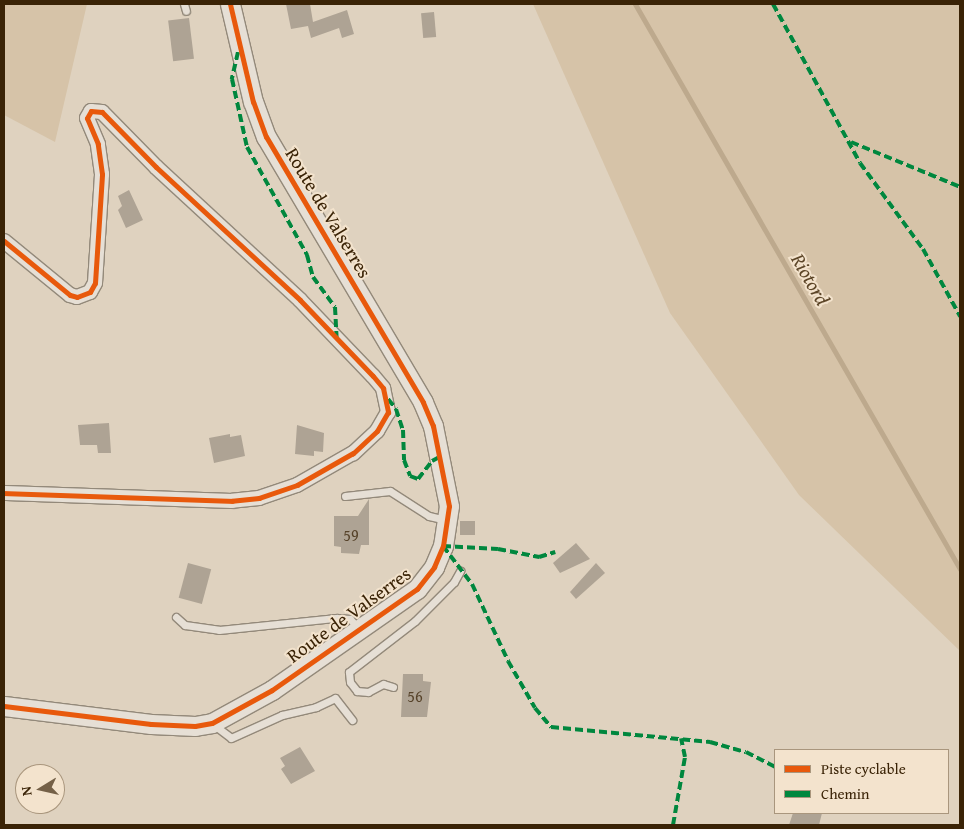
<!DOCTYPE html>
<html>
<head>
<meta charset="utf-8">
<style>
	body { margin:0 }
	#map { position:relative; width:964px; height:829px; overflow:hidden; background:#dfd2bf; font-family:"Gentium Book Plus",serif }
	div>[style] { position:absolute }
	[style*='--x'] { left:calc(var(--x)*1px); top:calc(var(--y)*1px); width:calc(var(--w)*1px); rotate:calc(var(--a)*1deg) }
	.green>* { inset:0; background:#d6c3a8 }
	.stream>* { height:5px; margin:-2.5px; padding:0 2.5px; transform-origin:2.5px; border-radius:2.5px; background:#bda98d }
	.building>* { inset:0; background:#aea394; transform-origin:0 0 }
	.roads { filter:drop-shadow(1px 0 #93897a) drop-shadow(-1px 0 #93897a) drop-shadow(0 1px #93897a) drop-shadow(0 -1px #93897a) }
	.lane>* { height:7px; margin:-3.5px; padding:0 3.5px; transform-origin:3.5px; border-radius:3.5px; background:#e6dfd5 }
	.street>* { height:14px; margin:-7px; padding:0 7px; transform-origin:7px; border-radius:7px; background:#e6dfd5 }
	.secondary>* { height:19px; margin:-9.5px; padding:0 9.5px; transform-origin:9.5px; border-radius:9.5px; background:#e6dfd5 }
	.quiet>* { height:4px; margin-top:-2px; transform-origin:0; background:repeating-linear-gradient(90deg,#00873e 0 8px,transparent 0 12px) }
	.cycleway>* { height:5px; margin:-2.5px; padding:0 2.5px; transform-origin:2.5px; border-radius:2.5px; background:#e8590c }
	span { translate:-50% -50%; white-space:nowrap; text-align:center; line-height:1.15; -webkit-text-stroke:4px #f3e3cd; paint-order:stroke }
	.number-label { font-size:16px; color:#57432a }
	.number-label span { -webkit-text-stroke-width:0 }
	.street-label { font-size:19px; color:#3a2306 }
	.water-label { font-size:20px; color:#5d4628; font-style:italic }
	.frame { position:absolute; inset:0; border:5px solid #3a2306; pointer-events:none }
	.legend { position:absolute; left:774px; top:749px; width:175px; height:65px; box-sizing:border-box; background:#f3e3cd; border:1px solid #a9967d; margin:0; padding:6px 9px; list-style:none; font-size:15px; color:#3a2306 }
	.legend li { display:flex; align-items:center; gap:10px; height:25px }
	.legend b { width:25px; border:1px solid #a9967d }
	.north { position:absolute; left:15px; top:764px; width:50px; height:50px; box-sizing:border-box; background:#f3e3cd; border:1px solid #a9967d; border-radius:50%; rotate:261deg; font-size:14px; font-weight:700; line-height:20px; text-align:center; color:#3a2306 }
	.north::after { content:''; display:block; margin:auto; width:18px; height:22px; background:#746047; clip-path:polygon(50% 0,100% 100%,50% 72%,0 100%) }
</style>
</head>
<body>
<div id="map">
	<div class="green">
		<i style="clip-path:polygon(4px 4px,87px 4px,55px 142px,4px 115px)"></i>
		<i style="clip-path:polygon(533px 4px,960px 4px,960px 651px,799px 495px,670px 313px)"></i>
	</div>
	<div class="stream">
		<i style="--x:635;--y:4;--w:652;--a:60.09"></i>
	</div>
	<div class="building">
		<i style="clip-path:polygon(286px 4px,310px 4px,313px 22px,347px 10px,354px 34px,342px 38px,339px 28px,311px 38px,308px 26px,291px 29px)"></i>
		<i style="left:434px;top:12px;width:25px;height:13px;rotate:85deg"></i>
		<i style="left:189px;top:18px;width:41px;height:21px;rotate:83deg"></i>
		<i style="clip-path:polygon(129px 190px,143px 220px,126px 228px,118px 210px,122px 206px,118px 196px)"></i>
		<i style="clip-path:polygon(109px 423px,111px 453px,98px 453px,97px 445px,80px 445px,78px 425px)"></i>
		<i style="clip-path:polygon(297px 425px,324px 433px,323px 452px,314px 451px,314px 456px,295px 454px)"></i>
		<i style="clip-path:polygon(230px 434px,230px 437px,241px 435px,245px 456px,214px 463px,209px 438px)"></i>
		<i style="clip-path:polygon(369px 499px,369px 545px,361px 545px,359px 554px,341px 553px,341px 547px,334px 546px,334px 516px,358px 516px)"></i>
		<i style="left:460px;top:521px;width:15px;height:14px"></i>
		<i style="clip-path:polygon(576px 543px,590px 559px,560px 573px,553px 563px)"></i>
		<i style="left:188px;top:563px;width:24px;height:36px;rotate:15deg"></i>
		<i style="clip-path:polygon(596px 563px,605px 573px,576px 599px,570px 592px)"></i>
		<i style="clip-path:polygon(403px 674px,423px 674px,423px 681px,431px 682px,427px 717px,401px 717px)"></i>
		<i style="clip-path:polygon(300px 747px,315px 771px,291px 784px,281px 769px,285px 766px,280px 758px)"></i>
		<i style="clip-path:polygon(793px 813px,822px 813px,819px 825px,789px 825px)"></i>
	</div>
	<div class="roads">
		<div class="lane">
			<i style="--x:184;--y:4;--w:7;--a:74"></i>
			<i style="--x:345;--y:496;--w:45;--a:-6.3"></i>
			<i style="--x:390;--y:491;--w:46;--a:32.7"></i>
			<i style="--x:429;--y:516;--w:17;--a:13"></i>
			<i style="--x:176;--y:617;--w:12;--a:42"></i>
			<i style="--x:185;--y:625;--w:34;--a:8"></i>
			<i style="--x:219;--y:630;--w:118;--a:-5.9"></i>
			<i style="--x:336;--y:618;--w:14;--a:4"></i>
			<i style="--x:350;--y:619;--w:12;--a:48"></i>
			<i style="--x:393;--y:687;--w:10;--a:-163"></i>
			<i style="--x:383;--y:684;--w:17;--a:152"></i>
			<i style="--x:368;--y:692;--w:11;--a:-175"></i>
			<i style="--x:357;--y:691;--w:11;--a:-128"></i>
			<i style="--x:350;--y:682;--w:10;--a:-96"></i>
			<i style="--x:349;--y:672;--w:83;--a:-37.7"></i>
			<i style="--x:415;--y:621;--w:55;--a:-45"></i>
			<i style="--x:454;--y:582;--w:13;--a:-61"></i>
			<i style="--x:214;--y:725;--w:21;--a:37"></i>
			<i style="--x:231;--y:738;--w:56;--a:-24.3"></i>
			<i style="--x:282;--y:715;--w:35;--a:-13"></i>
			<i style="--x:316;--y:707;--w:21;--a:-25"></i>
			<i style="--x:335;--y:698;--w:28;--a:52"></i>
		</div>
		<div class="street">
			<i style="--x:4;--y:241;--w:85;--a:39.3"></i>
			<i style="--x:70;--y:295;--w:7;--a:16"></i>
			<i style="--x:77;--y:297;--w:14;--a:-21"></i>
			<i style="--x:90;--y:292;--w:10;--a:-61"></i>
			<i style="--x:95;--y:283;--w:109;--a:-86.3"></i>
			<i style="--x:102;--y:174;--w:30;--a:-98"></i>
			<i style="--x:98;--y:144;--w:28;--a:-113"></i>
			<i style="--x:87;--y:118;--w:8;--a:-60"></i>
			<i style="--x:91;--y:111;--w:11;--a:5"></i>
			<i style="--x:102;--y:112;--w:77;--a:45.5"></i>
			<i style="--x:156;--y:167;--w:196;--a:42.7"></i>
			<i style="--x:300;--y:300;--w:105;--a:46.2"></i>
			<i style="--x:373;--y:376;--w:16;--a:50"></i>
			<i style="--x:383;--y:388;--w:25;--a:78"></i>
			<i style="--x:388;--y:412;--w:22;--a:120"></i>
			<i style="--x:377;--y:431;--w:33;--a:137"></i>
			<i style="--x:353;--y:453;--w:64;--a:150.3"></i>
			<i style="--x:297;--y:485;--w:40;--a:161.1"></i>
			<i style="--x:259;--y:498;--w:27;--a:174"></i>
			<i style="--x:232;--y:501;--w:228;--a:-178"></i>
		</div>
		<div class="secondary">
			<i style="--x:4;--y:706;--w:148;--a:7"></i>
			<i style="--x:151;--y:724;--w:44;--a:2.6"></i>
			<i style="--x:195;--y:726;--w:17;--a:-10"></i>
			<i style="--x:212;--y:723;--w:68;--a:-28.8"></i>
			<i style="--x:272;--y:690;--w:177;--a:-34.9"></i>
			<i style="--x:417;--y:589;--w:28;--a:-52"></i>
			<i style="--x:434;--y:567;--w:23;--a:-67"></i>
			<i style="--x:443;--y:546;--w:40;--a:-81.5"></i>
			<i style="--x:449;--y:506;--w:82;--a:-101.3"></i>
			<i style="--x:433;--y:426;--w:26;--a:-113"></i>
			<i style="--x:423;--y:402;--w:308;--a:-120.6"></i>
			<i style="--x:266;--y:137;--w:37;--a:-110"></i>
			<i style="--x:253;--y:102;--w:101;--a:-103.2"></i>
		</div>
	</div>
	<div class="quiet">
		<i style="--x:773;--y:4;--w:181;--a:61.3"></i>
		<i style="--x:860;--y:163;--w:107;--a:53.8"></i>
		<i style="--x:923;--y:249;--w:77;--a:61.1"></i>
		<i style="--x:238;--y:52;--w:28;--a:103"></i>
		<i style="--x:232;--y:79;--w:70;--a:77.6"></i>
		<i style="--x:247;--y:147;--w:124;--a:60.9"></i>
		<i style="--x:307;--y:255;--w:23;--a:75"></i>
		<i style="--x:313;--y:277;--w:37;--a:54"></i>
		<i style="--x:335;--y:307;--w:33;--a:87"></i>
		<i style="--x:851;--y:142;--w:118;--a:22.4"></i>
		<i style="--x:388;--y:399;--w:13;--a:51"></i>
		<i style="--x:396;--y:409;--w:22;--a:72"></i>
		<i style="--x:403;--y:430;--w:30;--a:88"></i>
		<i style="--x:404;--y:460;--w:17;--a:69"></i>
		<i style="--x:410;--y:476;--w:9;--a:21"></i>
		<i style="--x:418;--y:479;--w:23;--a:-52"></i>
		<i style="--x:432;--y:461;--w:10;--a:-29"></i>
		<i style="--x:443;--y:546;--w:48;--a:52.7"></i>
		<i style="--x:472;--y:584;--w:85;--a:64.9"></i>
		<i style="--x:508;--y:661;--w:54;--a:60.1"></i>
		<i style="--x:535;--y:708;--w:25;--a:50"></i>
		<i style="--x:551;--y:727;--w:160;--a:5.4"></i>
		<i style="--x:710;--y:742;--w:37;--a:16"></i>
		<i style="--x:746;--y:752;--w:33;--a:27"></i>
		<i style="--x:443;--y:546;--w:55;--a:3.1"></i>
		<i style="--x:498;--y:549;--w:42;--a:11"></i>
		<i style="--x:539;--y:557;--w:17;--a:-17"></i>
		<i style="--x:673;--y:825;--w:69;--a:-80"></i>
		<i style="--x:685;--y:757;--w:19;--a:-102"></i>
	</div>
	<div class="cycleway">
		<i style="--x:4;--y:241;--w:85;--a:39.3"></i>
		<i style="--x:70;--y:295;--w:7;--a:16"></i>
		<i style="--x:77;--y:297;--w:14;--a:-21"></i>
		<i style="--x:90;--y:292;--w:10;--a:-61"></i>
		<i style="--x:95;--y:283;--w:109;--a:-86.3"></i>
		<i style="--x:102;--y:174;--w:30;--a:-98"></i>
		<i style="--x:98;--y:144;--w:28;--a:-113"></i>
		<i style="--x:87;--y:118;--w:8;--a:-60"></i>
		<i style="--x:91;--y:111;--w:11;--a:5"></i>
		<i style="--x:102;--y:112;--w:77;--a:45.5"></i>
		<i style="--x:156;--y:167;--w:196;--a:42.7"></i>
		<i style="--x:300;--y:300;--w:105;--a:46.2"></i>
		<i style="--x:373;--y:376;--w:16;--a:50"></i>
		<i style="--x:383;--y:388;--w:25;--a:78"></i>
		<i style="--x:388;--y:412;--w:22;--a:120"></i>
		<i style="--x:377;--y:431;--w:33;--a:137"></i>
		<i style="--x:353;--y:453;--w:64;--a:150.3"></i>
		<i style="--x:297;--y:485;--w:40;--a:161.1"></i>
		<i style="--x:259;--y:498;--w:27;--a:174"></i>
		<i style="--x:232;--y:501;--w:228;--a:-178"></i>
		<i style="--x:4;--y:706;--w:148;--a:7"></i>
		<i style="--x:151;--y:724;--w:44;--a:2.6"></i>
		<i style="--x:195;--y:726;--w:17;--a:-10"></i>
		<i style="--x:212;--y:723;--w:68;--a:-28.8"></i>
		<i style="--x:272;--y:690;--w:177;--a:-34.9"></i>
		<i style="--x:417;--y:589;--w:28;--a:-52"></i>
		<i style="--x:434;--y:567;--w:23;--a:-67"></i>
		<i style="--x:443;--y:546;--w:40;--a:-81.5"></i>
		<i style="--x:449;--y:506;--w:82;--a:-101.3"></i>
		<i style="--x:433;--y:426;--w:26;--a:-113"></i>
		<i style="--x:423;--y:402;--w:308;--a:-120.6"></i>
		<i style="--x:266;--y:137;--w:37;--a:-110"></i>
		<i style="--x:253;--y:102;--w:101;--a:-103.2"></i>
	</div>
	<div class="number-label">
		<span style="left:351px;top:535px">59</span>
		<span style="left:415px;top:696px">56</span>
	</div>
	<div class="street-label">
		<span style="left:328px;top:213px;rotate:59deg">Route de Valserres</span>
		<span style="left:349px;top:615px;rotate:-36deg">Route de Valserres</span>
	</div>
	<div class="water-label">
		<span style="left:811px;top:279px;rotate:60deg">Riotord</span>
	</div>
	<div class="frame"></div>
	<ul class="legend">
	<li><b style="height:6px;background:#e8590c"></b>Piste cyclable</li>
	<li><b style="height:6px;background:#00873e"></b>Chemin</li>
	</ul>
	<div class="north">N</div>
</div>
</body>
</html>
